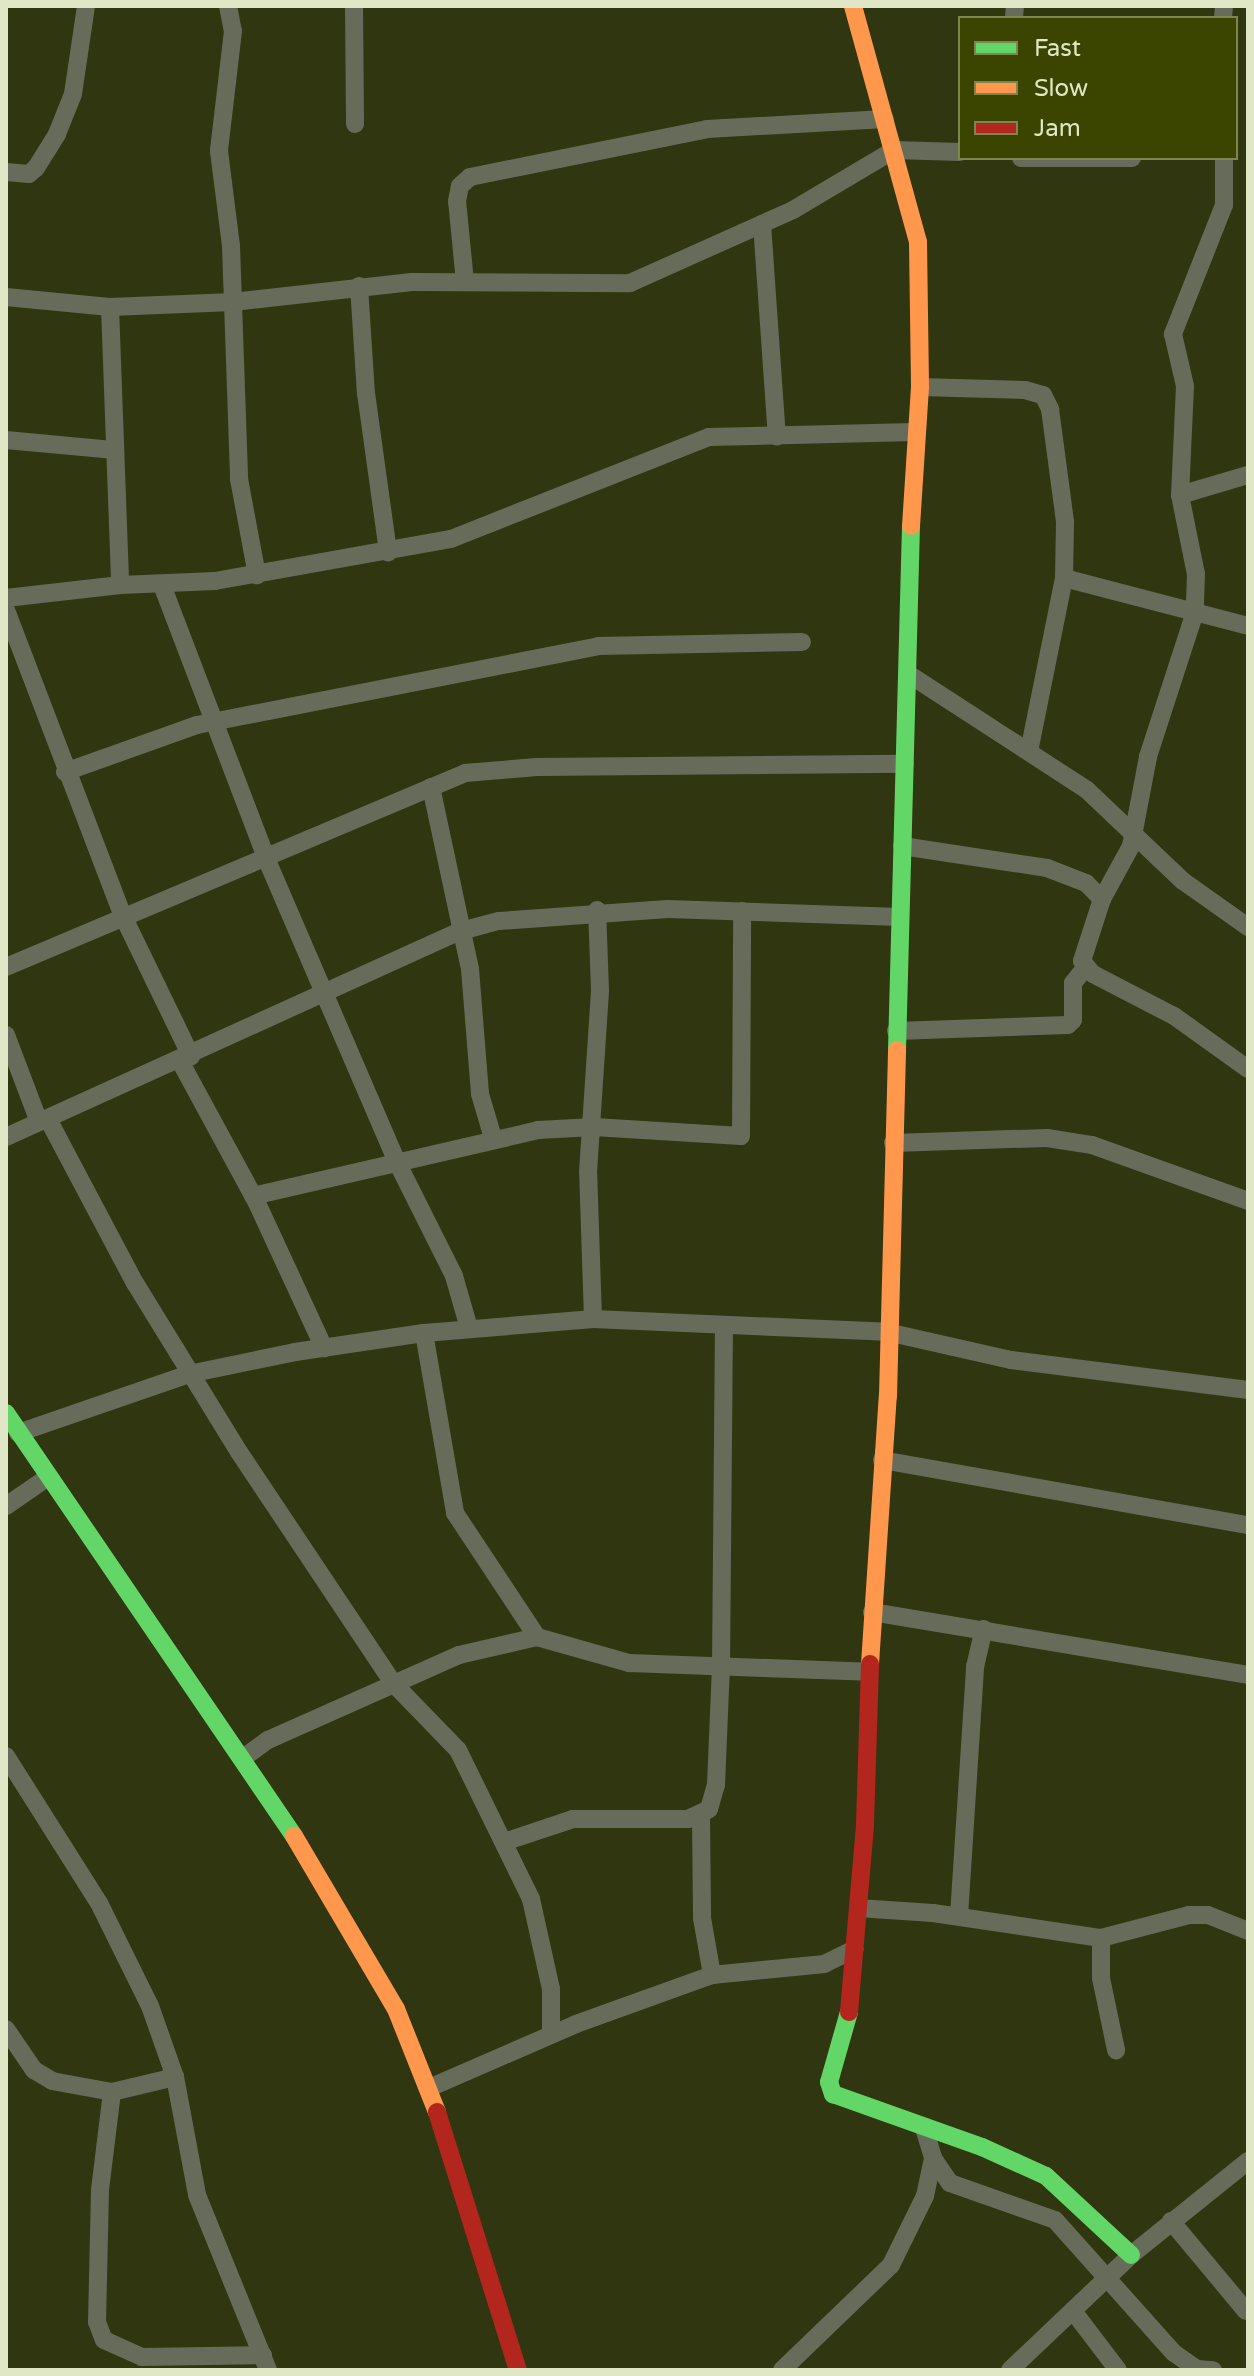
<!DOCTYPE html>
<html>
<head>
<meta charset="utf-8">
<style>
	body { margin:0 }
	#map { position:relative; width:1254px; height:2376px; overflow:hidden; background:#30360f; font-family:"Varela Round",sans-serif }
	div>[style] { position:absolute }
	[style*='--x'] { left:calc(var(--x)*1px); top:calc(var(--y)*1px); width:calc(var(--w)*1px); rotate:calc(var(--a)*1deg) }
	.street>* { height:18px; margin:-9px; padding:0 9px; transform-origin:9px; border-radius:9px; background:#676c5a }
	.fast>* { height:18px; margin:-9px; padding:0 9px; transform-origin:9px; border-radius:9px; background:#63d668 }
	.slow>* { height:18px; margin:-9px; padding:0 9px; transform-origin:9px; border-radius:9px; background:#ff974d }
	.jam>* { height:18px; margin:-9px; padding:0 9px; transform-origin:9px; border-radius:9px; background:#b3261e }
	span { translate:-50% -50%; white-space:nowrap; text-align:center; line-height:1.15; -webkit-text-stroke:6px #3b4500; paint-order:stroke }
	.frame { position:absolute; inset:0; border:8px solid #dfe7c7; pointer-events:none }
	.legend { position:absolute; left:958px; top:16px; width:280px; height:144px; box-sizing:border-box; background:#3b4500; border:2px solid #7d8650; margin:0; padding:10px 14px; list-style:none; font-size:24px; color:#dfe7c7 }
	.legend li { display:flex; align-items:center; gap:16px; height:40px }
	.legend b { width:40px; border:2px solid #7d8650 }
</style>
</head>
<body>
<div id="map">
	<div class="street">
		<i style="--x:228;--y:6;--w:25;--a:79"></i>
		<i style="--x:233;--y:31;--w:121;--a:96.7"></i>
		<i style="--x:219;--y:151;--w:96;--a:82.8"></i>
		<i style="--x:231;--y:246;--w:233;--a:88"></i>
		<i style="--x:239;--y:479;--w:98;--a:79.4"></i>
		<i style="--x:354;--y:6;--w:118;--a:89.5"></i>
		<i style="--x:1014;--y:17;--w:11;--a:-85"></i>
		<i style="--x:1223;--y:18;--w:12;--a:-85"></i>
		<i style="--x:1021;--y:158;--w:111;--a:0"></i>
		<i style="--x:1224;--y:158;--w:47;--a:90"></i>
		<i style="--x:1224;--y:205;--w:139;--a:111.6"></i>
		<i style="--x:1173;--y:334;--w:53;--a:77"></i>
		<i style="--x:1185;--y:386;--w:109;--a:92.6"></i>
		<i style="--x:1180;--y:495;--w:81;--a:78.6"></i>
		<i style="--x:1196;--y:574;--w:38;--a:92"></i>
		<i style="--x:1195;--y:612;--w:152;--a:108"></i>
		<i style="--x:1148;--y:757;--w:91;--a:100.8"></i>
		<i style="--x:1131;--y:846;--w:60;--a:118.7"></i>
		<i style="--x:1102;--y:899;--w:65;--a:107.9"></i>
		<i style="--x:1082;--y:961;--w:17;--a:50"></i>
		<i style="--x:1093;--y:974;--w:91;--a:27.4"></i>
		<i style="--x:1174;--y:1016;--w:91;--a:35.6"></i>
		<i style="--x:6;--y:172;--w:23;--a:5"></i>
		<i style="--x:29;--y:174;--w:9;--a:-41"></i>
		<i style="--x:36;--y:168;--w:40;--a:-58"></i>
		<i style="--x:57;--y:134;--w:43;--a:-68.2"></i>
		<i style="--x:73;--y:94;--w:89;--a:-81.6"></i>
		<i style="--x:762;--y:224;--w:213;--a:86"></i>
		<i style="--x:465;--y:282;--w:81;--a:-95.6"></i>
		<i style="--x:457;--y:201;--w:15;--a:-79"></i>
		<i style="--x:460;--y:186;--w:13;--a:-42"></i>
		<i style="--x:470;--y:177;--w:242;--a:-11.4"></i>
		<i style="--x:707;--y:129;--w:178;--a:-3.2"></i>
		<i style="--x:359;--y:286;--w:107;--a:86.3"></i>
		<i style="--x:366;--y:393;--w:161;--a:82.1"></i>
		<i style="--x:6;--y:297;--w:104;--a:5.5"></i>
		<i style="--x:110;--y:307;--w:123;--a:-2.3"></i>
		<i style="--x:233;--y:302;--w:180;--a:-6.4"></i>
		<i style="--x:412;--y:282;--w:218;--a:0.3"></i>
		<i style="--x:630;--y:283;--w:179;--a:-24.1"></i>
		<i style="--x:793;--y:210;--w:117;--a:-30.7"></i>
		<i style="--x:894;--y:150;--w:66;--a:1.7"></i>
		<i style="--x:110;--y:307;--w:278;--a:87.9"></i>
		<i style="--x:920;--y:387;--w:105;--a:1.6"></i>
		<i style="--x:1025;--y:390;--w:19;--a:16"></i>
		<i style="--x:1043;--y:395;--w:16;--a:63"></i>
		<i style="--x:1050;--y:409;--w:114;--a:82.4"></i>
		<i style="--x:1065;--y:522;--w:56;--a:91"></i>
		<i style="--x:1064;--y:578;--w:177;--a:101.4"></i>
		<i style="--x:6;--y:440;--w:107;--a:5.3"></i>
		<i style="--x:1180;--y:495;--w:71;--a:-16.4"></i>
		<i style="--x:1064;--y:578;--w:190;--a:14.6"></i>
		<i style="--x:162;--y:585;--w:292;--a:69.1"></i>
		<i style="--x:266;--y:858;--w:331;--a:66.7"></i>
		<i style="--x:397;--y:1162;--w:127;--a:63.4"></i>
		<i style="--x:454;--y:1276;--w:54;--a:73.9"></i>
		<i style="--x:6;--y:598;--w:115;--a:-6.5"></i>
		<i style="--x:120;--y:585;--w:95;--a:-2.4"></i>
		<i style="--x:215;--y:581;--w:240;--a:-10.1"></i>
		<i style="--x:451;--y:539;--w:277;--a:-21.6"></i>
		<i style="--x:709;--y:437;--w:205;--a:-1.4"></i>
		<i style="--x:6;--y:610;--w:328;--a:69.1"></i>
		<i style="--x:123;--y:916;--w:156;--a:64.1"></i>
		<i style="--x:910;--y:675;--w:211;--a:33"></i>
		<i style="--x:1087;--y:790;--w:132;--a:43.5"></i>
		<i style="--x:1183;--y:881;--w:80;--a:35.3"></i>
		<i style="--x:65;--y:772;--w:140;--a:-19.6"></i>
		<i style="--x:197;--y:725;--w:409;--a:-11.1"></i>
		<i style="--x:598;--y:646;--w:204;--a:-1.1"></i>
		<i style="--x:431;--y:787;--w:186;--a:77.9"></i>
		<i style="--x:470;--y:969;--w:125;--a:85.4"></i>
		<i style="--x:480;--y:1094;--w:46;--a:73.5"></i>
		<i style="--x:902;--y:846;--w:147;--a:8.6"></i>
		<i style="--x:1047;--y:868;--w:42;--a:21"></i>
		<i style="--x:1086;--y:883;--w:23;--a:45"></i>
		<i style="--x:6;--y:967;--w:498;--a:-22.9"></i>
		<i style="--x:465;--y:773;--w:72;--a:-4.8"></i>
		<i style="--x:537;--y:767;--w:368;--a:-0.5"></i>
		<i style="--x:896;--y:1031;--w:172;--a:-2"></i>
		<i style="--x:1068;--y:1025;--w:7;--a:-45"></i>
		<i style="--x:1073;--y:1020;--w:37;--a:-90"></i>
		<i style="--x:1073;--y:983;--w:19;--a:-51"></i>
		<i style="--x:6;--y:1035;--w:93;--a:69.2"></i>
		<i style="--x:180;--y:1061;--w:162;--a:61.5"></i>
		<i style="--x:257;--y:1203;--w:160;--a:65.2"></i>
		<i style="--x:48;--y:1119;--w:186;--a:62.1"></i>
		<i style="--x:135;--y:1283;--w:198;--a:58.4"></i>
		<i style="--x:239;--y:1452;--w:278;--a:56.3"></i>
		<i style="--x:393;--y:1683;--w:93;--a:45.9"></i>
		<i style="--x:458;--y:1750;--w:166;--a:63.9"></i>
		<i style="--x:531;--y:1899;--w:92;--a:77.5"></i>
		<i style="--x:551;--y:1989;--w:45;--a:90"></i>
		<i style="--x:6;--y:1137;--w:499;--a:-24.4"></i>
		<i style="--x:461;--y:931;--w:39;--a:-15"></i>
		<i style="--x:499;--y:921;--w:169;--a:-4.1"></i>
		<i style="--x:668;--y:909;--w:232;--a:2"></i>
		<i style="--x:893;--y:1143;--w:154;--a:-1.9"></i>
		<i style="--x:1047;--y:1138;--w:46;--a:8.8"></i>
		<i style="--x:1092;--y:1145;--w:166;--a:19.7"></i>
		<i style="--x:253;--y:1196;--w:293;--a:-13"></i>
		<i style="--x:538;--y:1130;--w:56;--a:-3.1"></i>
		<i style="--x:594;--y:1127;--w:147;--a:3.5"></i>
		<i style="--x:741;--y:1136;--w:225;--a:-89.7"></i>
		<i style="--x:593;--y:1319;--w:147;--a:-91.9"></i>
		<i style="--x:588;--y:1172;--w:182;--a:-86.2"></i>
		<i style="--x:600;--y:990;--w:80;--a:-92.1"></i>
		<i style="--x:424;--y:1333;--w:183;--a:80.2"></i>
		<i style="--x:455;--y:1513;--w:149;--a:56.5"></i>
		<i style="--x:18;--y:1433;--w:181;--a:-19"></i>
		<i style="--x:189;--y:1374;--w:108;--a:-11.7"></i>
		<i style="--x:295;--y:1352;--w:130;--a:-8.4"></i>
		<i style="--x:424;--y:1333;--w:170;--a:-4.7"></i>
		<i style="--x:593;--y:1319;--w:294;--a:2.5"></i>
		<i style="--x:887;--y:1332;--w:127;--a:12.7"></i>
		<i style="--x:1011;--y:1360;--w:239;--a:7.2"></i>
		<i style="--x:882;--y:1460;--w:372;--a:10.1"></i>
		<i style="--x:6;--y:1506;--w:51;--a:-34.6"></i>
		<i style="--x:872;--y:1612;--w:381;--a:9.5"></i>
		<i style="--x:6;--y:1756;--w:174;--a:57.7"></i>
		<i style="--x:99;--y:1903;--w:115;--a:63.7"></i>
		<i style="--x:150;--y:2006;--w:75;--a:70.6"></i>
		<i style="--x:175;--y:2077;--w:120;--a:79.4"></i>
		<i style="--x:197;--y:2195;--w:189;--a:67.9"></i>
		<i style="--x:243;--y:1758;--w:31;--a:-36"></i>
		<i style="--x:268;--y:1740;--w:209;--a:-24"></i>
		<i style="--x:459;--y:1655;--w:80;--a:-13"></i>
		<i style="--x:537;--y:1637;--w:96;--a:15.8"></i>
		<i style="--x:629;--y:1663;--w:240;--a:2.1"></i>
		<i style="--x:701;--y:1817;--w:101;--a:89.4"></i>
		<i style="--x:702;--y:1918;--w:58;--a:80"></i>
		<i style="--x:507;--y:1841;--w:70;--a:-18.4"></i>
		<i style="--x:573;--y:1819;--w:115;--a:0"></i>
		<i style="--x:688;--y:1819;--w:23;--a:-25"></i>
		<i style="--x:709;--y:1809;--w:25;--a:-74"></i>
		<i style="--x:716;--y:1785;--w:118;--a:-87.6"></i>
		<i style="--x:721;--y:1667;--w:340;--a:-89.5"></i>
		<i style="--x:858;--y:1908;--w:75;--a:3.8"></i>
		<i style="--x:933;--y:1913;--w:170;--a:8.5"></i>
		<i style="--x:1101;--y:1938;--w:91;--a:-14.6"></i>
		<i style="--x:1189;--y:1915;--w:19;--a:0"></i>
		<i style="--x:1208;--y:1915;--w:43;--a:21.8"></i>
		<i style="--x:959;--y:1916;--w:250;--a:-86.3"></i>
		<i style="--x:975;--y:1667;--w:39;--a:-77"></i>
		<i style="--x:1101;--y:1938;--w:40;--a:90"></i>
		<i style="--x:1101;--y:1978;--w:74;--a:78.2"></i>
		<i style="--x:6;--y:2029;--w:50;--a:55.7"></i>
		<i style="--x:34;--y:2070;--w:21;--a:31"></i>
		<i style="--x:52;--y:2081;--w:61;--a:10.4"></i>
		<i style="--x:112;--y:2092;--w:65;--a:-13.4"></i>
		<i style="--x:429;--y:2088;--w:160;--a:-23.5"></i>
		<i style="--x:576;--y:2024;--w:145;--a:-19.8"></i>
		<i style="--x:712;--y:1975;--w:113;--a:-5.6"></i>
		<i style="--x:824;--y:1964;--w:34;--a:-26"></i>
		<i style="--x:112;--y:2092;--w:99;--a:97"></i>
		<i style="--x:100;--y:2190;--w:132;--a:91.3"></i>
		<i style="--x:97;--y:2322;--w:19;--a:69"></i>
		<i style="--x:104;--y:2340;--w:42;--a:24.1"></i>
		<i style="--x:142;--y:2357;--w:121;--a:-0.9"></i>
		<i style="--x:924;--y:2128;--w:31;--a:73"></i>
		<i style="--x:933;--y:2158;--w:30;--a:56"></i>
		<i style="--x:950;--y:2183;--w:111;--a:19.4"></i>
		<i style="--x:1055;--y:2220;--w:178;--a:48.2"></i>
		<i style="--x:1174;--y:2353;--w:28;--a:35"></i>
		<i style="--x:1197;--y:2369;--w:16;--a:4"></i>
		<i style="--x:1171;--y:2221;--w:117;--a:50.2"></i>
		<i style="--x:1073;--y:2311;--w:74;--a:52.7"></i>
		<i style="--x:782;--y:2370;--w:151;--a:-43.9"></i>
		<i style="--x:891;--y:2265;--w:77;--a:-63.8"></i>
		<i style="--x:925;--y:2196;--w:39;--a:-78"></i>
		<i style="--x:1010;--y:2370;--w:167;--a:-43.5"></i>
		<i style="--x:1131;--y:2255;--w:150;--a:-38.8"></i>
	</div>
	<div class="fast">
		<i style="--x:897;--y:1050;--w:524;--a:-88.47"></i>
		<i style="--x:6;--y:1413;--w:512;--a:55.75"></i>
		<i style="--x:849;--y:2012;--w:73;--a:105.9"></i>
		<i style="--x:829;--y:2082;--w:13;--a:72"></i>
		<i style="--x:833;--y:2094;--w:158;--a:19.6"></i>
		<i style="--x:982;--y:2147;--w:70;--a:24.4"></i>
		<i style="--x:1046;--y:2176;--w:116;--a:42.9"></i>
	</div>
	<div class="slow">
		<i style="--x:853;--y:6;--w:245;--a:74.6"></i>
		<i style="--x:918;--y:242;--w:145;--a:89.2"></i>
		<i style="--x:920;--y:387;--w:139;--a:93.7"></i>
		<i style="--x:870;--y:1664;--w:269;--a:-86.2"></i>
		<i style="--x:888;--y:1396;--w:346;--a:-88.5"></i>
		<i style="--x:294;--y:1836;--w:201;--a:59.5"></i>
		<i style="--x:396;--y:2009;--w:111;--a:68.3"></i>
	</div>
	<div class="jam">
		<i style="--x:849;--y:2012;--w:189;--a:-85.1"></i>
		<i style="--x:865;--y:1824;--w:160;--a:-88.2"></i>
		<i style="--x:437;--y:2112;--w:270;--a:72.6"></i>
	</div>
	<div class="frame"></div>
	<ul class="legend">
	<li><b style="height:10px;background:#63d668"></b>Fast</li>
	<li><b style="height:10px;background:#ff974d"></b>Slow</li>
	<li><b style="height:10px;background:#b3261e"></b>Jam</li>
	</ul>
</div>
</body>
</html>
